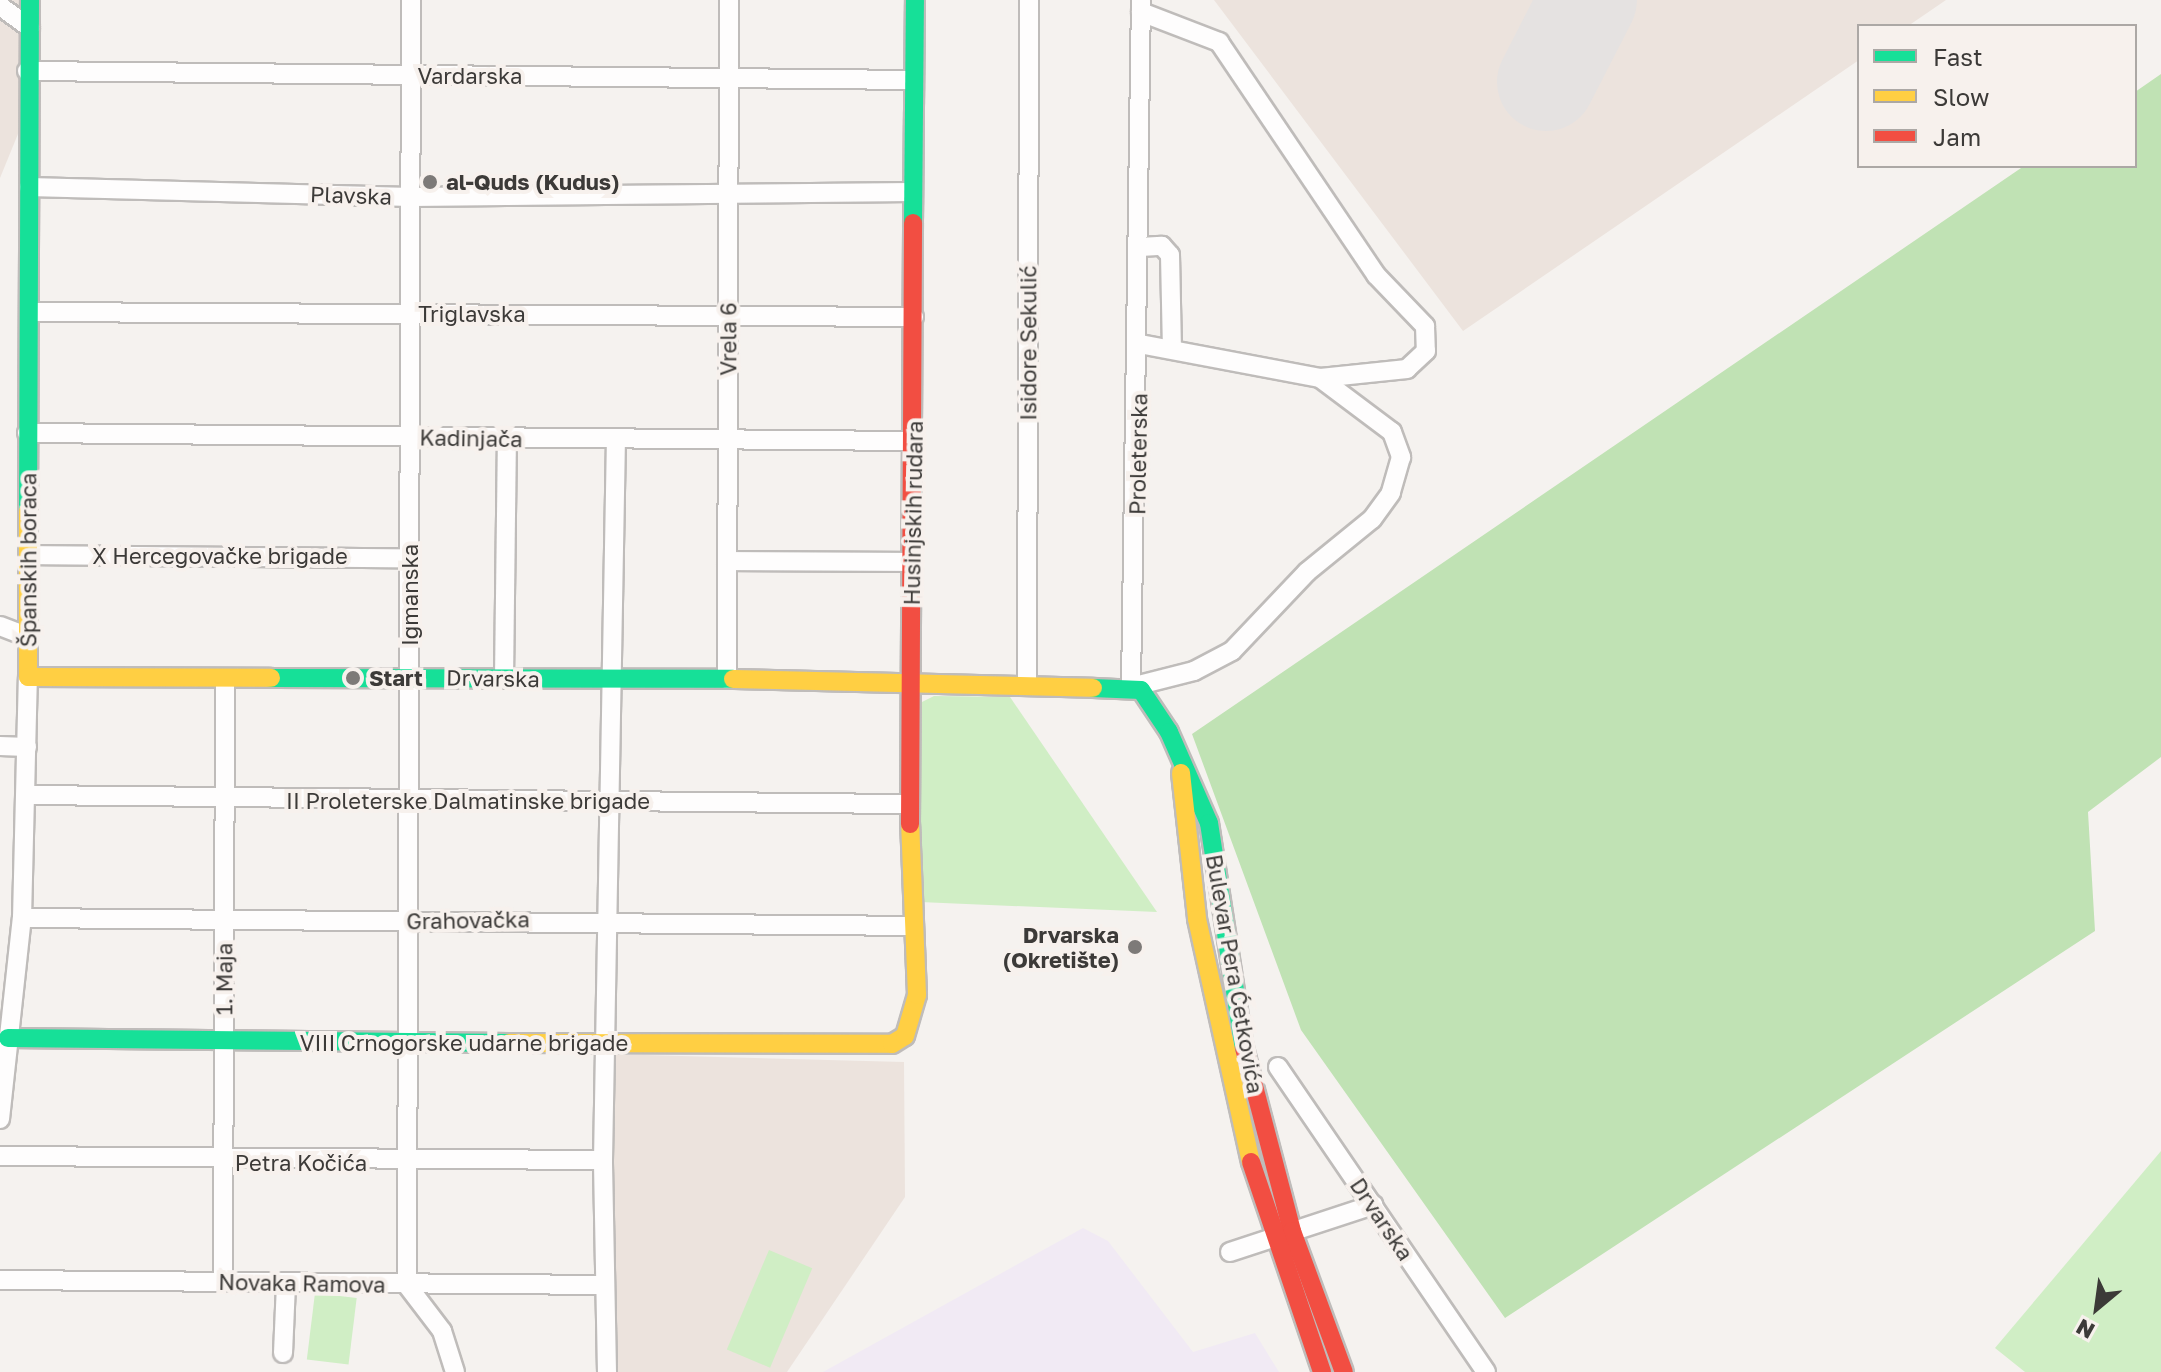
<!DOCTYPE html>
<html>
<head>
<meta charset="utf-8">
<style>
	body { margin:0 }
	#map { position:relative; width:2161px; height:1372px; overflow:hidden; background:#f5f2ef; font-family:"Golos Text",sans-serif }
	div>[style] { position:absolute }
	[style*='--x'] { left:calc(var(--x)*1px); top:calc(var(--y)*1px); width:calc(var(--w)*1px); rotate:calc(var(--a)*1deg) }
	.built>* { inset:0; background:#ece3dd }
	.industrial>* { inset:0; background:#f1eaf4 }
	.green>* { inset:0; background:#d0eec5; transform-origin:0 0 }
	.forest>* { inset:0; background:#c0e2b4 }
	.runway>* { height:98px; margin:-49px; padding:0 49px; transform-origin:49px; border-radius:49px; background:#e5e2e1 }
	.roads { filter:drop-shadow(2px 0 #bfbcba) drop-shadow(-2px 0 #bfbcba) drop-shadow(0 2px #bfbcba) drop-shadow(0 -2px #bfbcba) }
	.street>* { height:18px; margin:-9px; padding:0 9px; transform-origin:9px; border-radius:9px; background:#fefdfd }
	.fast>* { height:18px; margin:-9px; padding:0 9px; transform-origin:9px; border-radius:9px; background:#16e098 }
	.slow>* { height:18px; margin:-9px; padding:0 9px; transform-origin:9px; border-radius:9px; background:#ffcf43 }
	.jam>* { height:18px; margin:-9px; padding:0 9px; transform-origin:9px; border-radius:9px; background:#f24e42 }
	.dots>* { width:22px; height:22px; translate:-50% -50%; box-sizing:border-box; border:4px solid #f7f1ed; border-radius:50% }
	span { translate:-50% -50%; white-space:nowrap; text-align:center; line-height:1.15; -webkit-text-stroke:8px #f7f1ed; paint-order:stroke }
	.street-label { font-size:22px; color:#3c3a38 }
	.poi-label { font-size:22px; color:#3c3a38; font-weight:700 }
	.left { translate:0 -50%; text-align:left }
	.right { translate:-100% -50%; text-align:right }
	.legend { position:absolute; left:1857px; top:24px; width:280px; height:144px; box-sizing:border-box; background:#f7f1ed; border:2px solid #aca8a5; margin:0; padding:10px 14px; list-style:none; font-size:24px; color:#3c3a38 }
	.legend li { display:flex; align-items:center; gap:16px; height:40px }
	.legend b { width:40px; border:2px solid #aca8a5 }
	.north { position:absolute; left:2057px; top:1268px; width:80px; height:80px; -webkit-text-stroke:6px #f7f1ed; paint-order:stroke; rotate:209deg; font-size:22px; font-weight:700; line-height:32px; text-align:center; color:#3c3a38 }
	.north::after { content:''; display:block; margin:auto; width:28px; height:36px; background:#3c3a38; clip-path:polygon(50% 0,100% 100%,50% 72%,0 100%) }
</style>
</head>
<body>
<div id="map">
	<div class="built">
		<i style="clip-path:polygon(0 0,21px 0,20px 129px,0 178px)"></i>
		<i style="clip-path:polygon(1214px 0,1946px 0,1908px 26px,1859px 26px,1859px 60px,1463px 331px)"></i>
		<i style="clip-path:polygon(608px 1054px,904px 1062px,905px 1197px,787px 1372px,607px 1372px)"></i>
	</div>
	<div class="industrial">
		<i style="clip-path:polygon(1083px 1228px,1108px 1241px,1193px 1352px,1255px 1333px,1279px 1372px,823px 1372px)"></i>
	</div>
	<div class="green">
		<i style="clip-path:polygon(934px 696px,1010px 697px,1157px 912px,920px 902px,920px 703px)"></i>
		<i style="clip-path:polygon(2161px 1151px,2161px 1372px,2025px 1372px,1995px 1348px)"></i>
		<i style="left:769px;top:1250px;width:47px;height:108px;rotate:23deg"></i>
		<i style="left:315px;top:1293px;width:42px;height:67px;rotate:7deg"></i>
	</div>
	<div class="forest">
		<i style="clip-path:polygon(2161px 74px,2161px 757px,2088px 812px,2095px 931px,1505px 1318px,1301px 1030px,1192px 734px,2024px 166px,2135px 166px,2135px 92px)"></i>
	</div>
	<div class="runway">
		<i style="--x:1546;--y:82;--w:92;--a:-62.9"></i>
	</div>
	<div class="roads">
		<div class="street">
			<i style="--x:411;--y:0;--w:1285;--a:90.18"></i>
			<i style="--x:407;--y:1285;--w:58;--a:52.7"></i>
			<i style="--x:442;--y:1331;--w:43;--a:72.4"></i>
			<i style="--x:0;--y:6;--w:37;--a:36"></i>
			<i style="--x:1141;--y:12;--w:84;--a:21"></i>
			<i style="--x:1219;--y:42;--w:281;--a:56"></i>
			<i style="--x:1376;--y:275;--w:71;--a:46.1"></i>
			<i style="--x:1425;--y:326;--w:25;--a:88"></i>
			<i style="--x:1426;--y:351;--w:26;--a:137"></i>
			<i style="--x:1407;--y:369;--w:87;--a:174.1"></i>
			<i style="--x:27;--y:71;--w:885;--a:0.58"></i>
			<i style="--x:29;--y:187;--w:382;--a:1.5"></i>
			<i style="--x:411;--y:197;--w:502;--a:-0.57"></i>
			<i style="--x:1140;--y:247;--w:22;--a:-3"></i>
			<i style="--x:1162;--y:246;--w:12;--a:48"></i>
			<i style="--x:1170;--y:255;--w:92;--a:88.8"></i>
			<i style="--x:29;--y:312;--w:885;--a:0.32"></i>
			<i style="--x:1140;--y:344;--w:183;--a:10.7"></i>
			<i style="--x:1320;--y:378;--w:90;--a:36.9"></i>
			<i style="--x:1392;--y:432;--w:27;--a:70"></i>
			<i style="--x:1401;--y:457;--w:37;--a:106"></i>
			<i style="--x:1391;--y:493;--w:32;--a:126"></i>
			<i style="--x:1372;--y:519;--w:84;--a:140.8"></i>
			<i style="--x:1307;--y:572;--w:109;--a:133.5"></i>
			<i style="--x:1232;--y:651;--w:43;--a:152.2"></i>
			<i style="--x:1194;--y:671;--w:65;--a:165.7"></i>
			<i style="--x:1131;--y:687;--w:687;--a:-89.17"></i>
			<i style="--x:27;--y:433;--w:888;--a:0.52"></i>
			<i style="--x:29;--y:555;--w:381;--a:0.5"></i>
			<i style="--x:727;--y:561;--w:185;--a:0.3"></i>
			<i style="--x:0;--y:626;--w:30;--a:21"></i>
			<i style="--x:504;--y:679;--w:241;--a:-89.3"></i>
			<i style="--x:727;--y:679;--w:679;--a:-89.83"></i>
			<i style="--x:1027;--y:686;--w:686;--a:-89.83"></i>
			<i style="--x:0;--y:746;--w:27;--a:2"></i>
			<i style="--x:28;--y:795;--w:881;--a:0.59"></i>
			<i style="--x:22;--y:918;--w:891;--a:0.51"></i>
			<i style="--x:1278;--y:1067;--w:369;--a:55.7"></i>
			<i style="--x:0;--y:1119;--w:202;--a:-83.8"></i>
			<i style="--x:22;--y:918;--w:241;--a:-88.6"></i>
			<i style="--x:0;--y:1156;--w:603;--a:0.38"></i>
			<i style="--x:1230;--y:1252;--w:151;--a:-18.2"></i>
			<i style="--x:0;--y:1280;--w:604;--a:0.47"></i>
			<i style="--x:223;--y:1280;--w:601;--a:-89.81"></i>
			<i style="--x:283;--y:1353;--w:70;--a:-87.5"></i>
			<i style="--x:607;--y:1372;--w:212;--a:-91.1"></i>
			<i style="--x:603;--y:1160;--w:721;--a:-88.97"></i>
		</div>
		<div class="fast">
			<i style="--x:913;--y:223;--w:223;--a:-89.5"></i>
			<i style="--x:28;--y:511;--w:511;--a:-89.78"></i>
			<i style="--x:271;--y:678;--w:462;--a:0.1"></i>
			<i style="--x:1093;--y:688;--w:48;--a:2.4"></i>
			<i style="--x:1141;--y:690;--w:50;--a:56.3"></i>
			<i style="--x:1169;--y:732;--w:99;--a:66.3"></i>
			<i style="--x:1209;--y:823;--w:228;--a:81.2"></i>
			<i style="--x:8;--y:1038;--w:501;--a:0.57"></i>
		</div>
		<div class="slow">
			<i style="--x:28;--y:511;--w:166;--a:90"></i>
			<i style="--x:28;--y:677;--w:243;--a:0.2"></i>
			<i style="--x:733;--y:679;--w:360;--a:1.4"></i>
			<i style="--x:1181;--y:773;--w:147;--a:83.7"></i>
			<i style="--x:1197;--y:919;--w:249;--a:77.5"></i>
			<i style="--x:509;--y:1043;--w:383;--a:0.1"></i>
			<i style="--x:892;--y:1044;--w:15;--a:-32"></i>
			<i style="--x:905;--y:1036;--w:43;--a:-73.7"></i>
			<i style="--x:917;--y:995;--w:171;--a:-92.3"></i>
		</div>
		<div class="jam">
			<i style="--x:910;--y:824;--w:601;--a:-89.71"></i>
			<i style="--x:1244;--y:1048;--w:189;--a:75.3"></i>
			<i style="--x:1292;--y:1231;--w:150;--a:69.8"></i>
			<i style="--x:1251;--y:1162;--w:222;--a:71.3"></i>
		</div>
	</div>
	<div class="dots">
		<i style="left:430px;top:182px;background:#7d7a78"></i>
		<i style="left:353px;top:678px;background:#7d7a78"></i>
		<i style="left:1135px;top:947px;background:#7d7a78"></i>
	</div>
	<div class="street-label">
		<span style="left:470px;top:76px">Vardarska</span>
		<span style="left:351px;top:195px;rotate:2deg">Plavska</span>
		<span style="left:472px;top:314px">Triglavska</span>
		<span style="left:728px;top:339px;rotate:-90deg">Vrela 6</span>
		<span style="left:1028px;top:343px;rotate:-90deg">Isidore Sekulić</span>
		<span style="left:471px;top:438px;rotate:1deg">Kadinjača</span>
		<span style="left:1138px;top:454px;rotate:-89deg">Proleterska</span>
		<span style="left:913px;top:513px;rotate:-89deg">Husinjskih rudara</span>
		<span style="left:220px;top:556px">X Hercegovačke brigade</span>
		<span style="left:28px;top:560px;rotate:-90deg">Španskih boraca</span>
		<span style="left:410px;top:595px;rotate:-90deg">Igmanska</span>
		<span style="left:493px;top:678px;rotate:1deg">Drvarska</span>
		<span style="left:468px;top:801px">II Proleterske Dalmatinske brigade</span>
		<span style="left:468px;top:920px;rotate:-1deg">Grahovačka</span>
		<span style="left:1235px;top:974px;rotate:80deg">Bulevar Pera Ćetkovića</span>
		<span style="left:224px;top:979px;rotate:-90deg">1. Maja</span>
		<span style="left:464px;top:1043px">VIII Crnogorske udarne brigade</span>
		<span style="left:301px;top:1163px">Petra Kočića</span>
		<span style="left:1382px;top:1219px;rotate:56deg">Drvarska</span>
		<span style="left:302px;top:1283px;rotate:1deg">Novaka Ramova</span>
	</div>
	<div class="poi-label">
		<span class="left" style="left:446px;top:182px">al-Quds (Kudus)</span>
		<span class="left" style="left:369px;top:678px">Start</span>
		<span class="right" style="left:1119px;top:947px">Drvarska<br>(Okretište)</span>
	</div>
	<ul class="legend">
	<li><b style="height:10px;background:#16e098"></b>Fast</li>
	<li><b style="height:10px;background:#ffcf43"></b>Slow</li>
	<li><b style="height:10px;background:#f24e42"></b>Jam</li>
	</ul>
	<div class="north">N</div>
</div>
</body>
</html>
